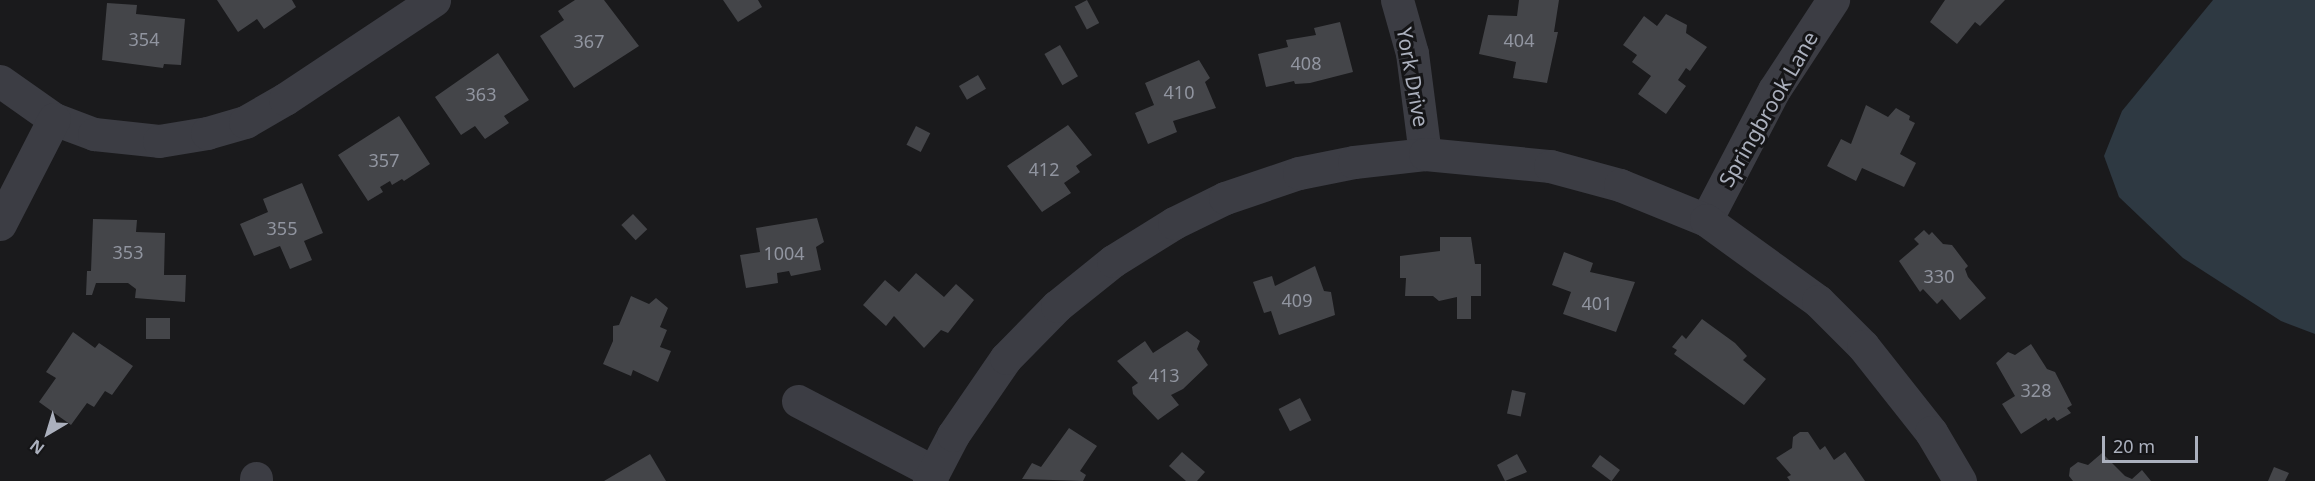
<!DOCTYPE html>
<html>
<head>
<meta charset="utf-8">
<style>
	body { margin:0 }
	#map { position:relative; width:2315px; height:481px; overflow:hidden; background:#1a1a1c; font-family:"Noto Sans",sans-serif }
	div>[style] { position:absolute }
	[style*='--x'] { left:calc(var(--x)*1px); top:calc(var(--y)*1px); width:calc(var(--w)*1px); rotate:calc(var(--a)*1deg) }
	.water>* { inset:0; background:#2e3942 }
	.building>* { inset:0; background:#444549; transform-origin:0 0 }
	.street>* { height:33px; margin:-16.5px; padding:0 16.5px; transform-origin:16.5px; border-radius:16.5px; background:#3c3d44 }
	span { translate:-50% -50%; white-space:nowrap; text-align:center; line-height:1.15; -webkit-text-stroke:6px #151517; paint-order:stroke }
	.number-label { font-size:18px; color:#9195a0 }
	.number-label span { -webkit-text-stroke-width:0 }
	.street-label { font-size:21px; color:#abb0bd }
	.north { position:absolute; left:18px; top:403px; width:60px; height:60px; -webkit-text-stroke:4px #151517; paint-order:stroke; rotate:218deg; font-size:16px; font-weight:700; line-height:24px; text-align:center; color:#abb0bd }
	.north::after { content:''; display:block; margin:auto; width:21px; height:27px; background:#abb0bd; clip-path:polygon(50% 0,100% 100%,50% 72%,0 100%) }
	.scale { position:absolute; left:2102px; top:436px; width:96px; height:27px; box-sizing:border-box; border:3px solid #abb0bd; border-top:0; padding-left:8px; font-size:18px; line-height:21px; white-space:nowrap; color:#abb0bd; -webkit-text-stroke:4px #151517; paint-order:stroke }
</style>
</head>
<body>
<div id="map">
	<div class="water">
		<i style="clip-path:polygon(2213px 0,2315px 0,2315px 334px,2281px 321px,2183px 258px,2119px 197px,2104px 156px,2122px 111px)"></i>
	</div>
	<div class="building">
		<i style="clip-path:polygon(217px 0,292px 0,296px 7px,264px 29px,257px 19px,238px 32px)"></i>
		<i style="clip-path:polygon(575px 0,604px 0,639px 46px,574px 88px,540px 36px,564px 20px,558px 11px)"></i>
		<i style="clip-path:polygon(723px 0,758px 0,762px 7px,738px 22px)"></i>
		<i style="left:1087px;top:0;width:26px;height:14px;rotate:62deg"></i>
		<i style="clip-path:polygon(1519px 0,1559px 0,1554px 32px,1558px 32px,1547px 83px,1513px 78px,1516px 62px,1479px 54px,1488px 15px,1517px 16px)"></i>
		<i style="clip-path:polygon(1945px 0,2005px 0,1980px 26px,1975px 22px,1957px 44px,1930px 22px)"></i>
		<i style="clip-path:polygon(107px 3px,137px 5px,136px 14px,185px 19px,181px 65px,164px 64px,163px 68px,102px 60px)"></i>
		<i style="clip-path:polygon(1666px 14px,1687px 25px,1686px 33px,1707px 47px,1690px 71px,1686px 68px,1678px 80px,1686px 86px,1666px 114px,1638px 94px,1651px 76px,1632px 62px,1637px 55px,1623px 45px,1644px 16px,1657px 26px)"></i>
		<i style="clip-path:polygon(1340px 22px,1353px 72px,1310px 83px,1295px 84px,1294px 81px,1266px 87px,1258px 54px,1288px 47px,1286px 40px,1316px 35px,1314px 28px)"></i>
		<i style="left:1060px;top:45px;width:36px;height:18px;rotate:60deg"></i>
		<i style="clip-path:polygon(498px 53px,529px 100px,504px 116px,509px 123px,485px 139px,475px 126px,461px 135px,435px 97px)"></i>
		<i style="clip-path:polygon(1199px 60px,1210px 78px,1205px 82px,1216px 108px,1173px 121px,1177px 132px,1148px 144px,1135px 113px,1154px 105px,1145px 83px)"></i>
		<i style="left:978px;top:75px;width:16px;height:22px;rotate:60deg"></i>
		<i style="clip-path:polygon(1866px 105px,1888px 117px,1896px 108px,1910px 116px,1909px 120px,1915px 123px,1900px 154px,1916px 163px,1904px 187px,1862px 168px,1856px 181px,1827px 166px,1841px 139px,1851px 144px)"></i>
		<i style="clip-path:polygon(399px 116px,430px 164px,404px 181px,402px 179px,392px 185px,390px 181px,380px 187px,383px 192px,368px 201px,338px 155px)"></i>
		<i style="clip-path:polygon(1068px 125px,1092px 155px,1076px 166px,1080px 172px,1064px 183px,1071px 193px,1042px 212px,1007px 166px)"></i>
		<i style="left:916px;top:126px;width:16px;height:21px;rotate:27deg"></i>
		<i style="clip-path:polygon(302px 183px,323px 233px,304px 241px,312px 260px,290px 269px,280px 246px,254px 256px,240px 224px,268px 212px,263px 199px)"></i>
		<i style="left:633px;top:214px;width:21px;height:16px;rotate:47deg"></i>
		<i style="clip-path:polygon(817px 218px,824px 242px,816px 247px,821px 270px,791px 276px,789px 271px,777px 273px,778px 283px,746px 288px,740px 255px,760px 252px,756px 228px)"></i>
		<i style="clip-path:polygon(93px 219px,137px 220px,136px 232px,165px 233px,164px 275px,186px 275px,185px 302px,135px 298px,136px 289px,128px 283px,96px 283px,92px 295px,86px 295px,87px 271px,91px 271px)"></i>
		<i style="clip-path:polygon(1924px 230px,1929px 235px,1932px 232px,1943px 244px,1952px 245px,1968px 266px,1965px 269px,1968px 277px,1986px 298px,1960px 320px,1942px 299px,1937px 304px,1923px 289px,1920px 292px,1899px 261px,1919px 244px,1914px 239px)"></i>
		<i style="clip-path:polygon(1440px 237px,1471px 237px,1475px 264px,1481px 264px,1481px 296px,1471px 296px,1471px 319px,1457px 319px,1457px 297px,1439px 301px,1433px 296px,1405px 296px,1406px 278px,1400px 278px,1400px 256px,1440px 251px)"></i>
		<i style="clip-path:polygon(1564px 252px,1593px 263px,1590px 272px,1635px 282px,1616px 332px,1563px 314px,1571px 292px,1552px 285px)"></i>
		<i style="clip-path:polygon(1315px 266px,1324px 291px,1331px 292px,1335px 315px,1279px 335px,1271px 311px,1264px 313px,1253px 282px,1272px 276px,1275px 286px)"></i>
		<i style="clip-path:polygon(916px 273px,944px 297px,956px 284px,974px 300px,948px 333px,941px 330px,924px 348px,894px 316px,886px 326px,863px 305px,885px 280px,899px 292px)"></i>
		<i style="clip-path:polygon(631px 296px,649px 304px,656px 298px,668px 308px,660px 327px,667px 330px,660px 347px,671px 351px,658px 382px,633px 370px,631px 376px,603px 364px,613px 341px,613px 326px,619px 325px)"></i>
		<i style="left:146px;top:318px;width:24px;height:21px"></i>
		<i style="clip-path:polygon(1702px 319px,1735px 343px,1747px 356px,1743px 360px,1766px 379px,1744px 405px,1674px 354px,1677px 350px,1672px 347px,1682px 335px,1686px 339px)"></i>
		<i style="clip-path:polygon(1187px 331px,1200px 341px,1197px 349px,1208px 365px,1183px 389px,1171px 395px,1179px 405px,1158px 420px,1133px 394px,1132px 387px,1138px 383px,1117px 361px,1145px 341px,1153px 353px)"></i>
		<i style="clip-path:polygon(73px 332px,95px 348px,99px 343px,133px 366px,112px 395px,105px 391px,94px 407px,87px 403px,71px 425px,39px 402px,56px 378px,46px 372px)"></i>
		<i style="clip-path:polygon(2031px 344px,2047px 369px,2055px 372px,2072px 405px,2067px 408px,2071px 413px,2057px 421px,2054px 417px,2048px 421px,2046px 418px,2021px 434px,2002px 404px,2015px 396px,1996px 363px,2008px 352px,2015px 355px)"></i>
		<i style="left:1512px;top:390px;width:14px;height:24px;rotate:12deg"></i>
		<i style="left:1300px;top:398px;width:25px;height:24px;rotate:63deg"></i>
		<i style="clip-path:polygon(1069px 428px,1097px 446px,1080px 471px,1086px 475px,1083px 481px,1022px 479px,1032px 463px,1041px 467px)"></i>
		<i style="clip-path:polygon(1800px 432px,1808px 432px,1820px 450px,1825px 446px,1834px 460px,1845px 452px,1865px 481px,1790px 481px,1787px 477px,1791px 475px,1776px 458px,1792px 448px,1793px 437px)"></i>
		<i style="clip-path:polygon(1182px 452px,1205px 472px,1197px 481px,1186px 481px,1169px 466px)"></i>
		<i style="clip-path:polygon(2102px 453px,2125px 476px,2132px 479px,2142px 470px,2151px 481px,2073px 481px,2069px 476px,2070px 468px,2078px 462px,2088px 465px)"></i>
		<i style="clip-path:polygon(650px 454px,666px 481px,604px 481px)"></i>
		<i style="clip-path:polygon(1517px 454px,1527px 472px,1505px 481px,1497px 465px)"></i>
		<i style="left:1600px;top:455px;width:25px;height:14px;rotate:37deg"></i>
		<i style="clip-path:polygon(2274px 467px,2289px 473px,2285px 481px,2268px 481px)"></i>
	</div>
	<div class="street">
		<i style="--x:1397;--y:0;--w:55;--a:74.2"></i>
		<i style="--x:1412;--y:53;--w:102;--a:82.7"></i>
		<i style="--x:0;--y:81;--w:66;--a:35.1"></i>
		<i style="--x:54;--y:119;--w:43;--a:20.6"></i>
		<i style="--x:94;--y:134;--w:65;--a:6.1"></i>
		<i style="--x:159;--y:141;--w:49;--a:-9.5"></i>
		<i style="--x:207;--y:133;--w:40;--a:-16"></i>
		<i style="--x:245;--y:122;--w:46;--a:-29.9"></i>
		<i style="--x:285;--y:99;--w:179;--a:-33.6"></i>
		<i style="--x:1706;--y:220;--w:147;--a:-62.4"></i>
		<i style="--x:1774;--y:90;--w:108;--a:-56.8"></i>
		<i style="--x:0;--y:224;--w:118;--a:-62.8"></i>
		<i style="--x:798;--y:401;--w:153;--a:27.6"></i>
		<i style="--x:256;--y:478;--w:3;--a:90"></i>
		<i style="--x:929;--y:481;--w:52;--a:-62.4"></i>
		<i style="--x:953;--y:435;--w:93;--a:-55.5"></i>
		<i style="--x:1006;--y:358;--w:73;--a:-45.6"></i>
		<i style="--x:1057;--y:306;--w:72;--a:-38.8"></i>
		<i style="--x:1113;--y:261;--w:72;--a:-31.9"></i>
		<i style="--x:1174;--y:223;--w:57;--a:-26.1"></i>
		<i style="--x:1225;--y:198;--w:78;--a:-18.7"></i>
		<i style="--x:1299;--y:173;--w:56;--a:-11.3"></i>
		<i style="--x:1354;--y:162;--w:71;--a:-6.4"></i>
		<i style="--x:1425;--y:154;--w:126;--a:5.5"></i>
		<i style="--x:1550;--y:166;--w:73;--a:15.2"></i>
		<i style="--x:1620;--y:185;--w:93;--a:22.1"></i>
		<i style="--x:1706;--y:220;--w:138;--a:35.9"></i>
		<i style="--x:1818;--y:301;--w:64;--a:45"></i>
		<i style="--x:1863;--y:346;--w:110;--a:51.7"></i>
		<i style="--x:1931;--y:432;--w:57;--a:59.4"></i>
	</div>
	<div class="number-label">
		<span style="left:144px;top:39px">354</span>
		<span style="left:1519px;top:40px">404</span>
		<span style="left:589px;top:41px">367</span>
		<span style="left:1306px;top:63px">408</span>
		<span style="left:1179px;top:92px">410</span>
		<span style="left:481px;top:94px">363</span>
		<span style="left:384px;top:160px">357</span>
		<span style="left:1044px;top:169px">412</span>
		<span style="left:282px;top:228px">355</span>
		<span style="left:128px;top:252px">353</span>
		<span style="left:784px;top:253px">1004</span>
		<span style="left:1939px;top:276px">330</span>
		<span style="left:1297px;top:300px">409</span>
		<span style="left:1597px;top:303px">401</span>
		<span style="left:1164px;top:375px">413</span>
		<span style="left:2036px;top:390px">328</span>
	</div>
	<div class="street-label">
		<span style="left:1413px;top:77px;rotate:80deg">York Drive</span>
		<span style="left:1768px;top:109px;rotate:-60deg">Springbrook Lane</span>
	</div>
	<div class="north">N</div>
	<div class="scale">20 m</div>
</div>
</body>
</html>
